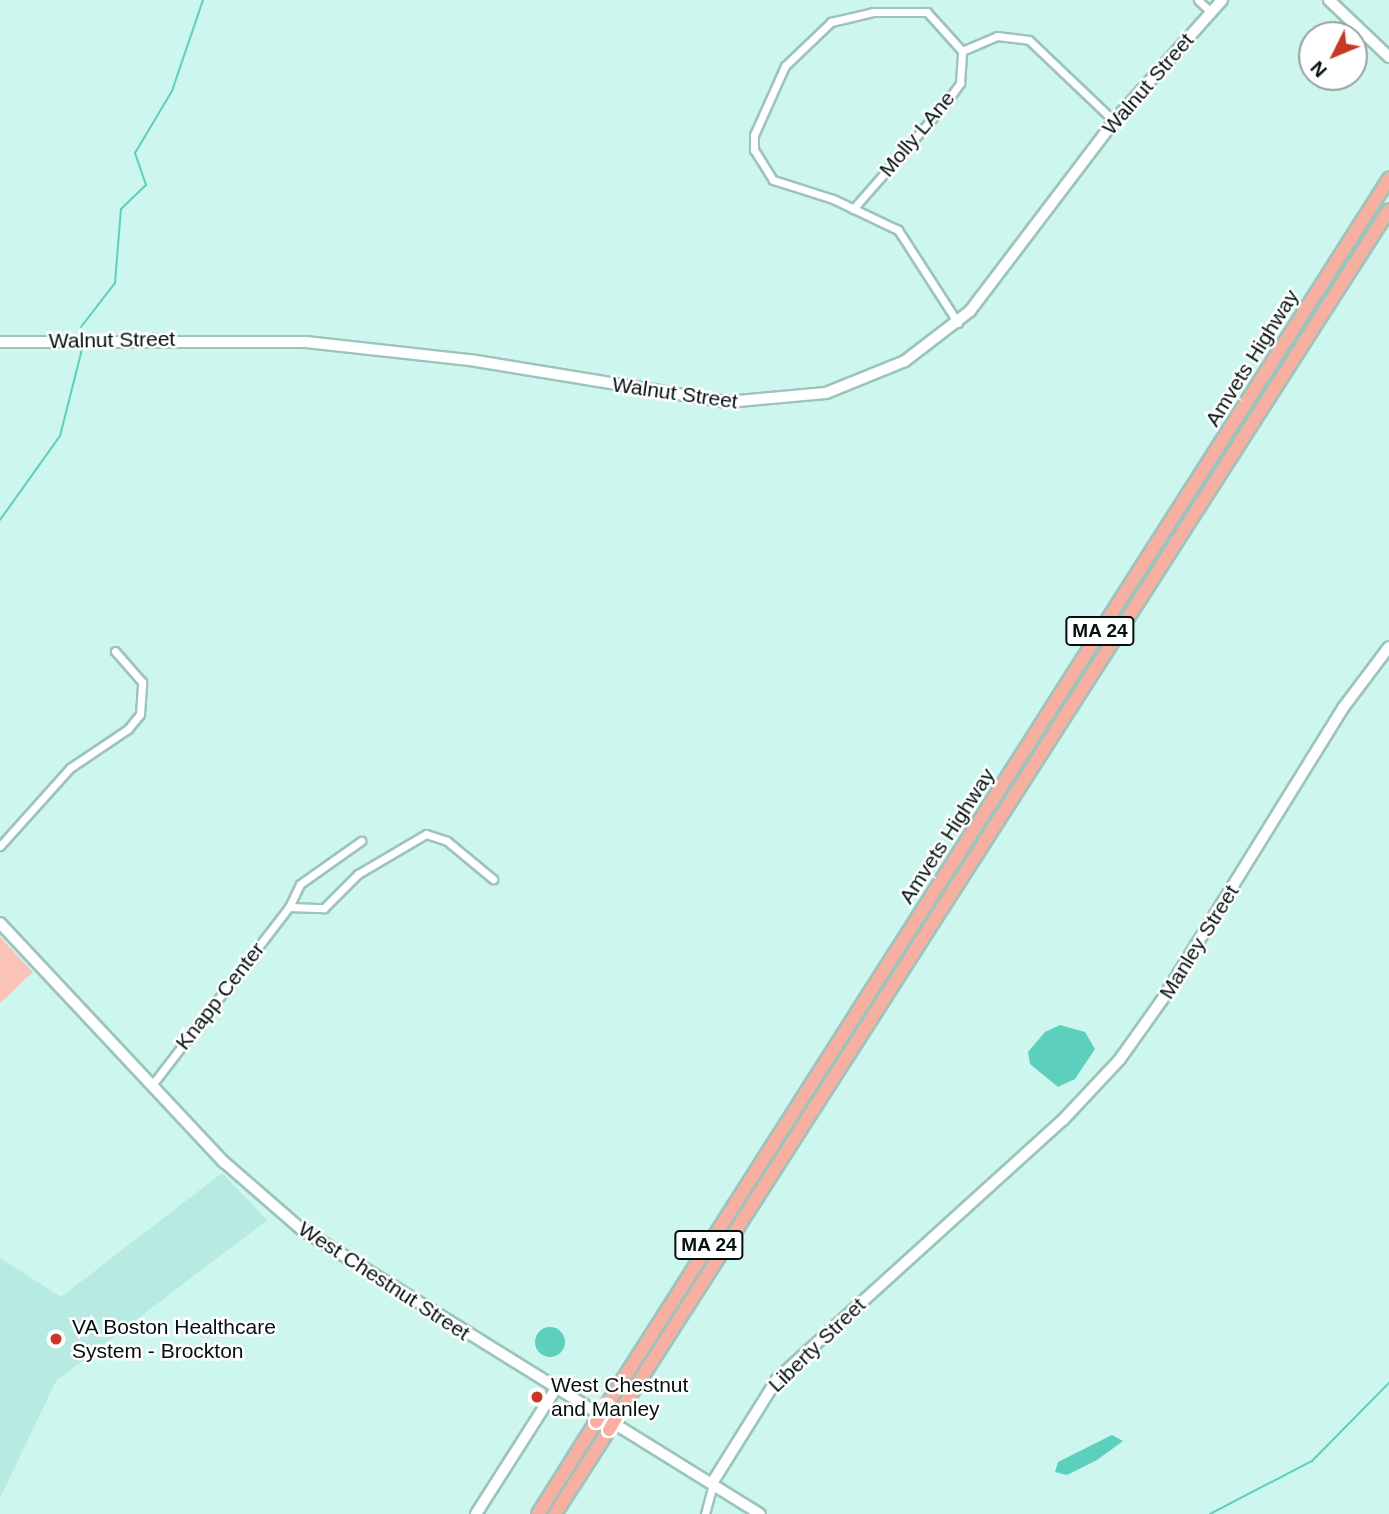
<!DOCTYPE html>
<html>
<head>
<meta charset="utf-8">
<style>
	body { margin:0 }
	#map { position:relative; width:1389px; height:1514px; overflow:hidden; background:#cdf6ee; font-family:Helvetica,sans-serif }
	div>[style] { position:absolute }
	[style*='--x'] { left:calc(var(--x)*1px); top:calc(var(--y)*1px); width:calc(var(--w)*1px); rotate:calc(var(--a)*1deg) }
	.built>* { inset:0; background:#b7eae0 }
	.green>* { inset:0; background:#fbc2b7 }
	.water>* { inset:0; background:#5dcfbd }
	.round { border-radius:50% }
	.stream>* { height:2px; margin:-1px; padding:0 1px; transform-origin:1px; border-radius:1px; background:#5dcfbd }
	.roads { filter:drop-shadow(2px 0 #9cc4bc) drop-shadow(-2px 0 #9cc4bc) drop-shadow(0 2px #9cc4bc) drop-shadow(0 -2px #9cc4bc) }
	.street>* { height:7px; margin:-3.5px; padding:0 3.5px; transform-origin:3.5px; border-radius:3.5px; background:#fff }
	.secondary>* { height:10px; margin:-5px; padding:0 5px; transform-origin:5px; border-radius:5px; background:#fff }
	.highway>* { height:12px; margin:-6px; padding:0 6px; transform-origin:6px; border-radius:6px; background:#f7afa1 }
	.bridges { filter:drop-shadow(2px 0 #fff) drop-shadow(-2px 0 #fff) drop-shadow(0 2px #fff) drop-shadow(0 -2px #fff) }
	.highway-bridge>* { height:12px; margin:-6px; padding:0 6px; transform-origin:6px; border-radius:6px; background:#f7afa1 }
	.dots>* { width:19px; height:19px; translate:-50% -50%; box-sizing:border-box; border:4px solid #fff; border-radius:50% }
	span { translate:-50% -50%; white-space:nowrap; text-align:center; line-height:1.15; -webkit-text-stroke:5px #fff; paint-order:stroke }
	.shield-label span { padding:2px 5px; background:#fff; border:2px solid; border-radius:5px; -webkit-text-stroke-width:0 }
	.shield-label { font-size:19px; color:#03110e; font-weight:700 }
	.street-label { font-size:21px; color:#03110e }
	.poi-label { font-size:21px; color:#03110e }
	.left { translate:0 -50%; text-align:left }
	.north { position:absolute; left:1298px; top:21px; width:70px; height:70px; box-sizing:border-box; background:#fff; border:2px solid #9aa09f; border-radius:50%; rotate:227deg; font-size:19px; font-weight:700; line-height:28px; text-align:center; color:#03110e }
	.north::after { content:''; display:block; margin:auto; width:24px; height:32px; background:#c53926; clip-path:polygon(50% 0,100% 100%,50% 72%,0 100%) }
</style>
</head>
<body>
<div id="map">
	<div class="built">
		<i style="clip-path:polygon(222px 1173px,267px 1220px,56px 1381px,0 1498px,0 1258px,61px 1297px)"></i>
	</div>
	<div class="green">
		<i style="clip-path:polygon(0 937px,33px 972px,0 1003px)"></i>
	</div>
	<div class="water">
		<i style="clip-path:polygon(1060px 1025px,1085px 1032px,1095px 1049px,1075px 1079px,1058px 1087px,1030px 1064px,1028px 1052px,1045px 1032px)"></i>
		<i class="round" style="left:535px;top:1327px;width:30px;height:30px"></i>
		<i style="clip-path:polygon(1112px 1435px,1123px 1441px,1097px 1460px,1067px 1475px,1055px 1472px,1058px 1462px)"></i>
	</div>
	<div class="stream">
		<i style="--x:81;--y:327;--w:56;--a:-52.3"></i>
		<i style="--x:115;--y:283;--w:74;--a:-85.4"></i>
		<i style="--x:121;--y:209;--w:35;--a:-44"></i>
		<i style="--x:146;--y:185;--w:34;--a:-109"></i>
		<i style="--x:135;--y:153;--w:72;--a:-59.2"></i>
		<i style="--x:172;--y:91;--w:96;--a:-71.2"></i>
		<i style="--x:0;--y:520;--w:103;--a:-54.5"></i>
		<i style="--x:60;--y:436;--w:90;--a:-75.8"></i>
		<i style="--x:1210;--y:1514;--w:115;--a:-27.5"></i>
		<i style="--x:1312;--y:1461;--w:110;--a:-45.4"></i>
	</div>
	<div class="roads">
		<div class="street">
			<i style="--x:1198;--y:0;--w:18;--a:43"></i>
			<i style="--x:962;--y:51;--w:38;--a:-23"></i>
			<i style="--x:997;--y:36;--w:32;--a:7"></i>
			<i style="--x:1029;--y:40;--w:117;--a:43.6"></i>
			<i style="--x:853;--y:209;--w:140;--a:-48.8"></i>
			<i style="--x:945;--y:104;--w:26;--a:-54"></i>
			<i style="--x:960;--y:83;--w:32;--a:-86"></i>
			<i style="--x:958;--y:323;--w:111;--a:-122.8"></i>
			<i style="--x:898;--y:230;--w:72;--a:-154.5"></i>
			<i style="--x:833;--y:199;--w:63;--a:-162.4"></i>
			<i style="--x:773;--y:180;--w:36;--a:-122"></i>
			<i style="--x:754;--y:150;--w:15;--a:-90"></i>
			<i style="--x:754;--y:135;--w:76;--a:-65.8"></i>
			<i style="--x:785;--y:66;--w:64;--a:-43.7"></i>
			<i style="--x:831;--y:22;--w:43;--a:-13.4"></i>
			<i style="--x:873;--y:12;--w:54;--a:0"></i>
			<i style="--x:927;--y:12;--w:52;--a:48.1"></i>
			<i style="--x:0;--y:846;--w:105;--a:-48.1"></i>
			<i style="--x:70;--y:768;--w:70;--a:-33.9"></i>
			<i style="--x:128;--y:729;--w:19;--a:-51"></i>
			<i style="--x:140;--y:714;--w:32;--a:-86"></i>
			<i style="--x:142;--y:682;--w:41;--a:-131.1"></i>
			<i style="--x:289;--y:907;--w:35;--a:2"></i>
			<i style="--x:324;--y:908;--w:48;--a:-45"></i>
			<i style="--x:358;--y:874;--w:79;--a:-30.5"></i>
			<i style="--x:426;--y:834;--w:22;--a:18"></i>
			<i style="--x:447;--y:841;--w:60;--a:39.6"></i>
			<i style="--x:152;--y:1085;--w:225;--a:-52.4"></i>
			<i style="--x:289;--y:907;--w:25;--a:-64"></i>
			<i style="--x:300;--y:884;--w:75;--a:-35.2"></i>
			<i style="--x:705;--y:1514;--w:34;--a:-75"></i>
		</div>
		<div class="secondary">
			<i style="--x:1329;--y:0;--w:83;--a:43.5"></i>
			<i style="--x:0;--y:342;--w:306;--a:0"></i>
			<i style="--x:306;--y:342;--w:165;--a:6.3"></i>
			<i style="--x:470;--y:360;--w:260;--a:9.3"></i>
			<i style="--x:727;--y:402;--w:99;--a:-5.2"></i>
			<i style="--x:826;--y:393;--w:85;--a:-22.1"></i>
			<i style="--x:905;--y:361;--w:82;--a:-37.6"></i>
			<i style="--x:970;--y:311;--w:238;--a:-52.8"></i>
			<i style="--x:1114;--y:121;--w:162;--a:-48.2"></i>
			<i style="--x:0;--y:923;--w:328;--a:46.9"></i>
			<i style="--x:224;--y:1162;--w:102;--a:41"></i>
			<i style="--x:301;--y:1229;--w:540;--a:31.84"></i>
			<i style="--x:714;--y:1480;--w:119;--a:-58"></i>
			<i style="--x:777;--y:1379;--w:386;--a:-42.2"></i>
			<i style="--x:1063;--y:1120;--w:83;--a:-46.9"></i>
			<i style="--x:1120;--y:1059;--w:72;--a:-54.6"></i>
			<i style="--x:1162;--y:1000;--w:344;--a:-58.2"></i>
			<i style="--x:1343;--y:708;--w:76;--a:-53"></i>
			<i style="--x:476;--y:1514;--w:151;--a:-57.5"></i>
		</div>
		<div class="highway">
			<i style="--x:606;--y:1406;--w:1456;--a:-57.46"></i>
			<i style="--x:619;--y:1413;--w:1428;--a:-57.38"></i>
			<i style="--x:538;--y:1514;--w:109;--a:-57.8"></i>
			<i style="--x:555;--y:1514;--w:100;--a:-57.3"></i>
		</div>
	</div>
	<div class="bridges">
		<div class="highway-bridge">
			<i style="--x:596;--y:1422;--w:19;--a:-58"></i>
			<i style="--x:609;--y:1430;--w:20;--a:-60"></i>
		</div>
	</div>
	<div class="dots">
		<i style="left:56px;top:1339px;background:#c53926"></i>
		<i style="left:537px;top:1397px;background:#c53926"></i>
	</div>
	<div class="shield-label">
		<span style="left:1100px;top:631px">MA 24</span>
		<span style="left:709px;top:1245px">MA 24</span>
	</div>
	<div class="street-label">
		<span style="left:1148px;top:84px;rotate:-49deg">Walnut Street</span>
		<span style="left:917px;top:134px;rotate:-50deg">Molly LAne</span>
		<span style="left:112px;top:340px;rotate:-1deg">Walnut Street</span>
		<span style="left:1252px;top:358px;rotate:-58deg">Amvets Highway</span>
		<span style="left:675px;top:393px;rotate:8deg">Walnut Street</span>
		<span style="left:947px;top:836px;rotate:-57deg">Amvets Highway</span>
		<span style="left:1199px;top:942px;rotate:-58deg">Manley Street</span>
		<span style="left:220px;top:996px;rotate:-52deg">Knapp Center</span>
		<span style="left:384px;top:1281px;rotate:33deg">West Chestnut Street</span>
		<span style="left:817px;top:1345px;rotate:-44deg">Liberty Street</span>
	</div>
	<div class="poi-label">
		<span class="left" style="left:72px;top:1339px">VA Boston Healthcare<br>System - Brockton</span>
		<span class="left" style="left:551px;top:1397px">West Chestnut<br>and Manley</span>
	</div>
	<div class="north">N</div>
</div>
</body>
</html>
